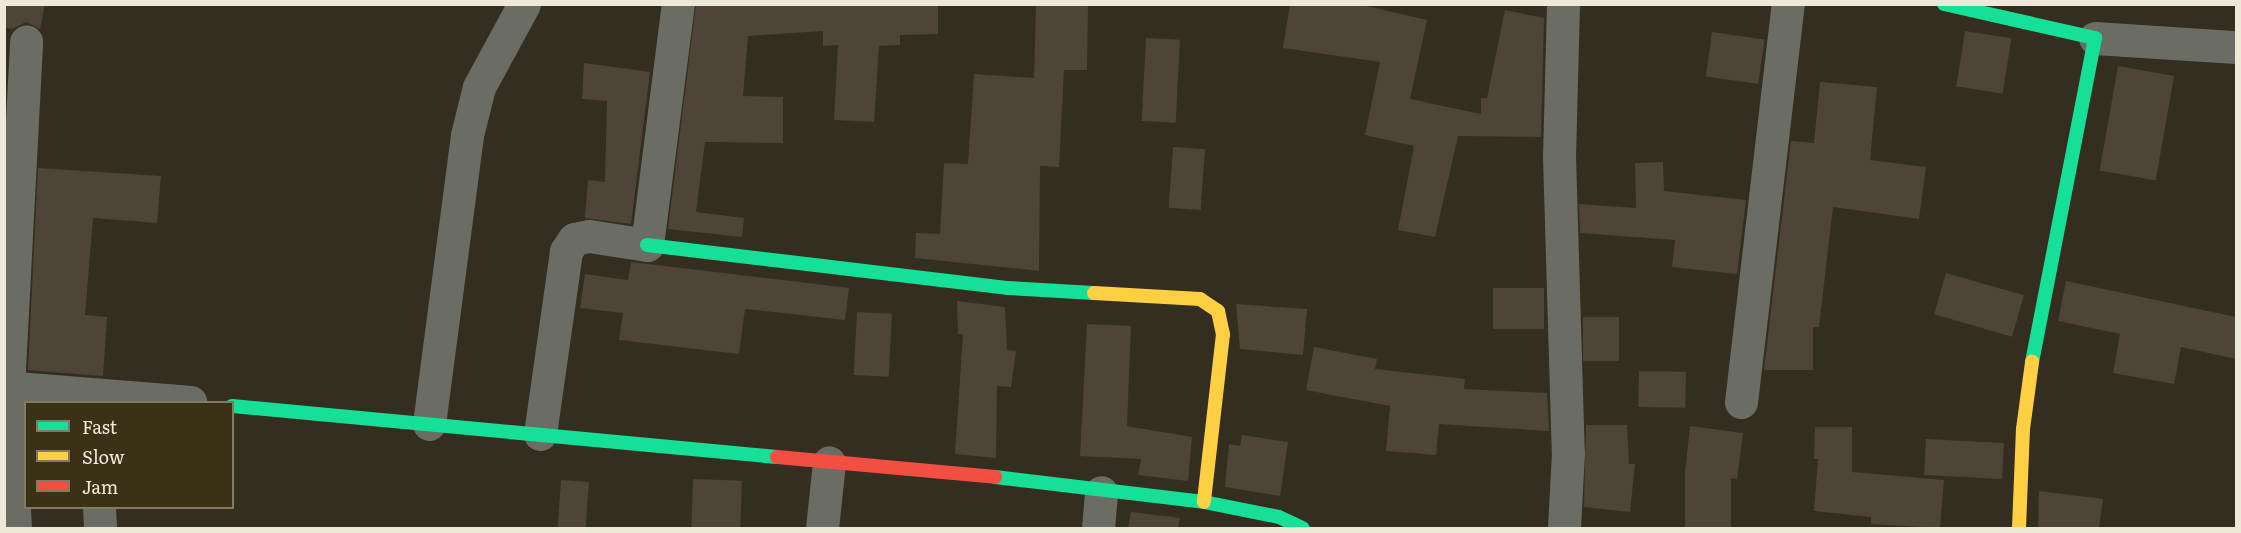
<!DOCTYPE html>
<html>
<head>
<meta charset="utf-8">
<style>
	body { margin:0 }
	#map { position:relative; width:2241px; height:533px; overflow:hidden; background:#332e1f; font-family:Literata,serif }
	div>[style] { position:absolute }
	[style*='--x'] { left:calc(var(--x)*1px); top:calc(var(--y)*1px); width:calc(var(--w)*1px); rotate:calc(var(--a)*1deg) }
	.building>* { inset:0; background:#4e4538; transform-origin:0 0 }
	.street>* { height:33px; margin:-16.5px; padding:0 16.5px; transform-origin:16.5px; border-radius:16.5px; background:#6b6c64 }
	.fast>* { height:14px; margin:-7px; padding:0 7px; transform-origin:7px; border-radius:7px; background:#16e098 }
	.slow>* { height:14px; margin:-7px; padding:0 7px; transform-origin:7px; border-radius:7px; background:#ffcf43 }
	.jam>* { height:14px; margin:-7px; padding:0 7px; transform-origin:7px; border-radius:7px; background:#f24e42 }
	span { translate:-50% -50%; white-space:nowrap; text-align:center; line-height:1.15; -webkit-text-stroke:5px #3b3117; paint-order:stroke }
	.frame { position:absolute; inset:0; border:6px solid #eee8d8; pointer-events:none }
	.legend { position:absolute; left:24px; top:401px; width:210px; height:108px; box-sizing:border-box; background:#3b3117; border:2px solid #837a64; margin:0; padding:8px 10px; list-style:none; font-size:18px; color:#eee8d8 }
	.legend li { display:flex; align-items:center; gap:12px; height:30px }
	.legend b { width:30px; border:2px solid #837a64 }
</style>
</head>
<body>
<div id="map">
	<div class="building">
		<i style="clip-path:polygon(4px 4px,45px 4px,40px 29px,26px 22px,12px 29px,4px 27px)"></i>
		<i style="clip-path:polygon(696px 4px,938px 4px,938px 34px,900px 35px,900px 45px,879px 46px,874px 122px,834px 120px,838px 45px,823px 46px,823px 31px,748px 36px,743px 96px,783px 97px,783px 143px,705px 142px,696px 212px,744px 218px,742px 237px,668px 229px)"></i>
		<i style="clip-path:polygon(1036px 4px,1088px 4px,1087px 70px,1064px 70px,1059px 167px,1040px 166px,1039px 271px,915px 258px,916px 233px,940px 234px,944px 163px,968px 164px,974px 74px,1034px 78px)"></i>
		<i style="clip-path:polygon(1290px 4px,1358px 4px,1427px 20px,1410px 99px,1481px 114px,1481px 98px,1487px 98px,1505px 10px,1544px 18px,1541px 137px,1458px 136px,1435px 237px,1398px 230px,1414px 146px,1365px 135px,1380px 62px,1283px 48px)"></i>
		<i style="left:1965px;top:31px;width:47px;height:56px;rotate:9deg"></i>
		<i style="left:1712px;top:32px;width:53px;height:45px;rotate:8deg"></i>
		<i style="left:1146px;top:38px;width:34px;height:83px;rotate:3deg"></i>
		<i style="clip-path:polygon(584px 63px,650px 72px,631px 224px,585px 218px,588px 180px,605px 182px,607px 101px,582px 99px)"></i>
		<i style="left:2118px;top:66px;width:57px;height:106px;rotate:10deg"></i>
		<i style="clip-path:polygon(1820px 82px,1877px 87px,1870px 160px,1926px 167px,1919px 219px,1833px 207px,1819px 327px,1813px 327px,1813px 370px,1764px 370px,1791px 141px,1814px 143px)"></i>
		<i style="left:1173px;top:147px;width:32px;height:61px;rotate:4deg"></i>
		<i style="clip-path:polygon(1663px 162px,1664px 191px,1746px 200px,1737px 274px,1672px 267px,1675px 240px,1580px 233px,1579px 204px,1636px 208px,1635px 163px)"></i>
		<i style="clip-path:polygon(38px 168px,161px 176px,157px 223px,93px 218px,85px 315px,107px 317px,103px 376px,28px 370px)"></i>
		<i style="clip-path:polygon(631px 262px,849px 288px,845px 320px,745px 309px,739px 354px,619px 340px,623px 313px,580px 308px,585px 274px,628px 280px)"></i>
		<i style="left:1946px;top:273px;width:81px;height:43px;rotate:16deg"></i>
		<i style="clip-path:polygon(2066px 281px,2236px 317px,2236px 359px,2181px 347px,2174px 384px,2113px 373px,2120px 334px,2058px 321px)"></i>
		<i style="left:1493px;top:288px;width:51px;height:41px"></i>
		<i style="clip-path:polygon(957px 301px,1005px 307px,1007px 350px,1016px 351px,1011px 387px,997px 386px,996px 458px,955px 454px,963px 334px,958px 334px)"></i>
		<i style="clip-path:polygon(1236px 304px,1307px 309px,1303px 355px,1240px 349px)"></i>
		<i style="left:857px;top:312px;width:35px;height:63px;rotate:3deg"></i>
		<i style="left:1583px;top:317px;width:36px;height:44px"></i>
		<i style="clip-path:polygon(1087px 324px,1131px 326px,1127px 426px,1192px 437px,1188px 481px,1138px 475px,1141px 459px,1080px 456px)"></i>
		<i style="clip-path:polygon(1314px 347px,1377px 359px,1375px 369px,1465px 379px,1464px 389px,1547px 393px,1549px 431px,1439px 424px,1436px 455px,1386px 451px,1390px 406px,1306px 390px)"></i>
		<i style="left:1639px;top:371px;width:47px;height:36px;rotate:1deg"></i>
		<i style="clip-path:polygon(1586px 425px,1627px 425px,1629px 464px,1635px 464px,1630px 512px,1584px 507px)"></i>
		<i style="clip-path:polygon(1690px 426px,1743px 433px,1737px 479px,1731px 478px,1731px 528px,1685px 528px,1685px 472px)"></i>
		<i style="clip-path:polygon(1815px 427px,1852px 427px,1852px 472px,1944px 480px,1940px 528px,1871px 524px,1871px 517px,1814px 511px,1818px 459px,1814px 459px)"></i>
		<i style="clip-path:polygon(1242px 435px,1288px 442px,1280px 496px,1225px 487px,1229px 444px,1240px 446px)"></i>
		<i style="left:1926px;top:439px;width:78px;height:36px;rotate:3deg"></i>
		<i style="left:693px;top:479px;width:49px;height:49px;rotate:2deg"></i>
		<i style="left:561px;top:480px;width:28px;height:48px;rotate:4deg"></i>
		<i style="clip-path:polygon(2039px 491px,2103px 499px,2099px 528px,2038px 528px)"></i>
		<i style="clip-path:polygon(1131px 512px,1180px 518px,1178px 528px,1128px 528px)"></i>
	</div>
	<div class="street">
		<i style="--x:1563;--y:4;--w:152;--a:91.5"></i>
		<i style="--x:1559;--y:156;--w:297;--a:88.3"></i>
		<i style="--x:1568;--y:453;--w:75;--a:93.1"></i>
		<i style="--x:2095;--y:38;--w:141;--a:3.7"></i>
		<i style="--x:4;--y:387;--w:187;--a:4.6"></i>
		<i style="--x:1741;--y:402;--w:401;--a:-83.3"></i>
		<i style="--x:429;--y:424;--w:291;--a:-82.5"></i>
		<i style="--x:467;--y:135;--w:49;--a:-76"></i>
		<i style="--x:479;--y:87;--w:94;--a:-61.5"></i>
		<i style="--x:540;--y:434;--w:185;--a:-81.9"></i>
		<i style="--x:566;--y:251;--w:14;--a:-56"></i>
		<i style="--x:574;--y:239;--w:15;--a:-11"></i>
		<i style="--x:589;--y:236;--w:59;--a:8.8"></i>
		<i style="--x:647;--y:245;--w:243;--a:-82.7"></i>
		<i style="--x:99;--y:508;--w:20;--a:87"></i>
		<i style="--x:15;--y:528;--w:140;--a:-92.9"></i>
		<i style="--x:8;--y:388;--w:347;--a:-87"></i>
		<i style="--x:822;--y:528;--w:66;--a:-83.9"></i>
		<i style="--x:1098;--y:528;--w:36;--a:-85"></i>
	</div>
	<div class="fast">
		<i style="--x:1944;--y:4;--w:155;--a:12.7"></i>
		<i style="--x:2095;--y:38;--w:330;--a:101"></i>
		<i style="--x:647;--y:245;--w:364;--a:6.8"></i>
		<i style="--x:1008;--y:288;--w:86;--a:3.3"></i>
		<i style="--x:232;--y:406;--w:547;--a:5.35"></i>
		<i style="--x:995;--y:477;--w:210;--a:6.8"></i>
		<i style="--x:1204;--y:502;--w:76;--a:11.3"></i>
		<i style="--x:1279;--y:517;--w:26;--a:25"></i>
	</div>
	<div class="slow">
		<i style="--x:1094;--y:293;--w:106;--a:3.2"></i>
		<i style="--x:1200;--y:299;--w:22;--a:34"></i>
		<i style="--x:1218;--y:311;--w:24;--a:78"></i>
		<i style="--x:1223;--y:334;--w:169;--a:96.5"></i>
		<i style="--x:2019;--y:528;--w:99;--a:-87.7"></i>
		<i style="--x:2023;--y:429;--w:68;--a:-82.3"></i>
	</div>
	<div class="jam">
		<i style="--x:777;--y:457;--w:219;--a:5.2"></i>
	</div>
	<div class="frame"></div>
	<ul class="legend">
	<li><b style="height:8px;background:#16e098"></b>Fast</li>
	<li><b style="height:8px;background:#ffcf43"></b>Slow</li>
	<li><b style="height:8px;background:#f24e42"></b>Jam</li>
	</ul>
</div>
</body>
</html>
